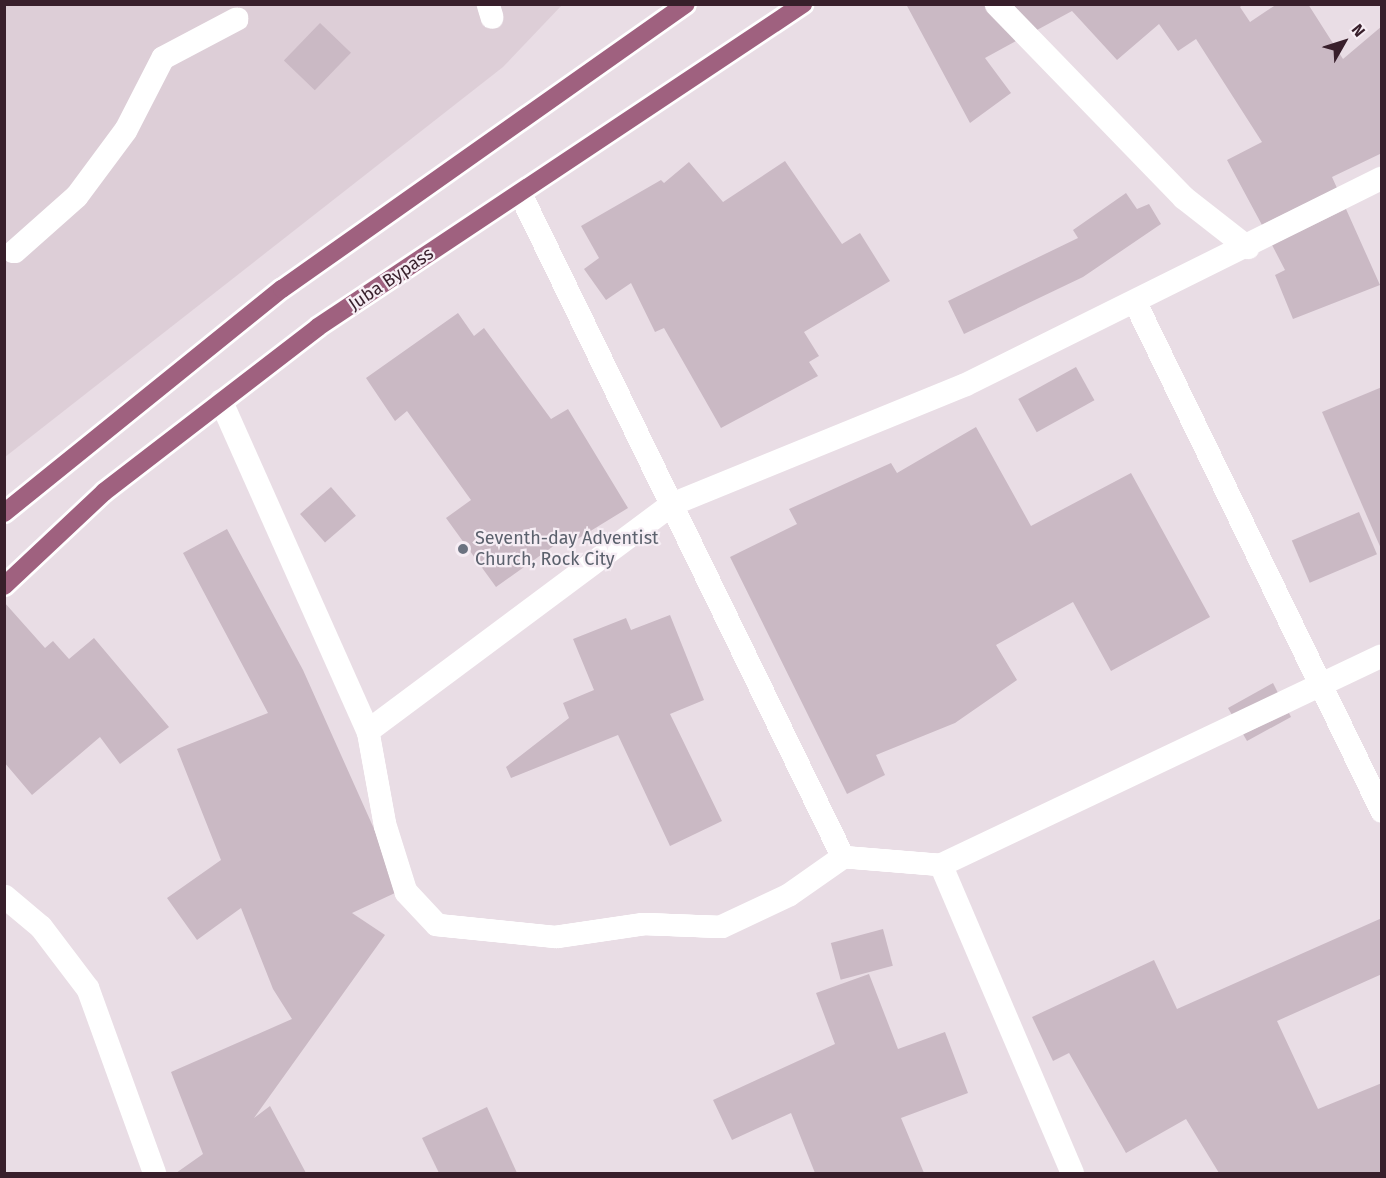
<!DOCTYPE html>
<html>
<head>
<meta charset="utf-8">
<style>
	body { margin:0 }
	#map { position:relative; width:1386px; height:1178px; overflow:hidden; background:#e9dde5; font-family:"Fira Sans",sans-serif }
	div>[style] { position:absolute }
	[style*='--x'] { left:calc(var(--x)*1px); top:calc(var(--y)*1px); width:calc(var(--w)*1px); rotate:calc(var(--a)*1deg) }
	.built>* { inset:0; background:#ddced7 }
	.building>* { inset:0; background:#cab9c4; transform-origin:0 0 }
	.roads { filter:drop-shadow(2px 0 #fff) drop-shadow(-2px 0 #fff) drop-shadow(0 2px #fff) drop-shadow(0 -2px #fff) }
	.minor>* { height:18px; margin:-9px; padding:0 9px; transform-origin:9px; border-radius:9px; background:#fff }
	.major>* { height:18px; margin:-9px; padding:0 9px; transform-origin:9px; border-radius:9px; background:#9f617f }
	.dots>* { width:16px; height:16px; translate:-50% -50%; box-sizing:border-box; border:3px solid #f6edf4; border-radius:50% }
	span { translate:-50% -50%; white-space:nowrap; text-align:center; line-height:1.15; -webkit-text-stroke:4.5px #f6edf4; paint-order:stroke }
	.street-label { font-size:18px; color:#381f2b }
	.worship-label { font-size:18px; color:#5b616d }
	.left { translate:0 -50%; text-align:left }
	.frame { position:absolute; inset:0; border:6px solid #381f2b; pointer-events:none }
	.north { position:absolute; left:1314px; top:12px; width:60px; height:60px; -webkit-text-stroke:4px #f6edf4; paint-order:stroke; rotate:51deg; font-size:16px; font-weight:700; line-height:24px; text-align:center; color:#381f2b }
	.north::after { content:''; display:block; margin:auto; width:21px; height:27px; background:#381f2b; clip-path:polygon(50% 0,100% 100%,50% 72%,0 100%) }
</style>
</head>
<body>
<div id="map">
	<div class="built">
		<i style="clip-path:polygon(5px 5px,562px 5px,503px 67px,5px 457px)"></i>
	</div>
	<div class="building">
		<i style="clip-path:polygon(906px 4px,985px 4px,1016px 41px,985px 58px,1011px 93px,970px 123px)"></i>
		<i style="clip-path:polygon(1012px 4px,1243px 4px,1240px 7px,1250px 22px,1277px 4px,1308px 4px,1343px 59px,1382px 26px,1382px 153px,1332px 177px,1337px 188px,1262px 225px,1227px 160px,1262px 142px,1196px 39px,1178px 51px,1159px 24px,1117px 60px,1072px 11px,1037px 30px)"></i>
		<i style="left:320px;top:23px;width:43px;height:52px;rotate:44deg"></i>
		<i style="clip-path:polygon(785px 161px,842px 244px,860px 233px,890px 281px,804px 332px,819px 356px,809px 362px,818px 376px,721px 428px,664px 328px,655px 332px,631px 283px,606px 300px,584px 269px,599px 258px,581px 226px,661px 180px,664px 183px,689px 162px,723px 202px)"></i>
		<i style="clip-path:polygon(1126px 193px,1137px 209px,1149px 204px,1161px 224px,1083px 277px,964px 334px,948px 301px,1078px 238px,1073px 230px)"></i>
		<i style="clip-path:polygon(1346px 209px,1380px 285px,1293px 319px,1275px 275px,1285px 270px,1272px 245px)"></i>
		<i style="clip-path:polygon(458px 313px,474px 336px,484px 328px,551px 419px,568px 409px,628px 508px,566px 546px,562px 540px,496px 587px,446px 518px,471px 500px,407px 411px,395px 421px,366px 378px)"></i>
		<i style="left:1076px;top:367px;width:38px;height:66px;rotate:61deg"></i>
		<i style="clip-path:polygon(1382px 387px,1382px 551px,1322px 412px)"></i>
		<i style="clip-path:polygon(976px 427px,1031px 526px,1131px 473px,1210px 617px,1111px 671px,1073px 602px,996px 645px,1017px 680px,955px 723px,876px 755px,885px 775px,847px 794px,730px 557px,797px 524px,789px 509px,891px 463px,897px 473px)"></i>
		<i style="left:331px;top:487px;width:38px;height:41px;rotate:49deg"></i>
		<i style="left:1359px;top:512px;width:46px;height:73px;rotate:67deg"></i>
		<i style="clip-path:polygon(227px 529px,303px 670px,375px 831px,395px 893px,352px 913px,385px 935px,254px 1118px,270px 1106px,306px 1173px,176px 1173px,203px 1154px,171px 1072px,292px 1019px,273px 989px,241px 908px,197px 940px,167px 898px,221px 860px,177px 749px,268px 713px,183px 553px)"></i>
		<i style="clip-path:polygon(4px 602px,45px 648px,53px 641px,69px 659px,94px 638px,169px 727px,120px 764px,100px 737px,32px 795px,4px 762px)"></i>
		<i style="clip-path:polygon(670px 615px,704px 700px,670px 714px,722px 821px,670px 846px,618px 735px,511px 778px,506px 767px,569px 718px,563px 703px,594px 690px,573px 639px,626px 618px,631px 630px)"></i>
		<i style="clip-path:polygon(1273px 683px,1278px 693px,1232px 715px,1228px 708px)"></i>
		<i style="clip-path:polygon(1289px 713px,1291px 717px,1247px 741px,1243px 734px)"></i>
		<i style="clip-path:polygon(1382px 918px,1382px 974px,1277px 1021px,1318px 1109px,1382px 1083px,1382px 1173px,1219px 1173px,1186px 1119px,1126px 1153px,1069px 1053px,1053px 1061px,1032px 1017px,1154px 960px,1177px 1009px)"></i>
		<i style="left:883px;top:929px;width:38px;height:54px;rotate:75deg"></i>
		<i style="clip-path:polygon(869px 974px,898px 1049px,945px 1032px,968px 1093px,901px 1118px,924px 1173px,815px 1173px,791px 1113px,732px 1140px,713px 1100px,835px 1044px,816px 993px)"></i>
		<i style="clip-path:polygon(487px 1107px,517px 1173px,439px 1173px,422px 1138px)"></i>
	</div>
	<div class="roads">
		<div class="minor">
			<i style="--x:488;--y:4;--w:14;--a:73"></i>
			<i style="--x:996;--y:4;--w:270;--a:45.9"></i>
			<i style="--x:1184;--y:198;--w:81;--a:38"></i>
			<i style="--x:520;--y:193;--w:738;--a:64.06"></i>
			<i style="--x:14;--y:252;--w:84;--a:-41.6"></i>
			<i style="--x:77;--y:196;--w:82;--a:-53.4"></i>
			<i style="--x:126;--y:130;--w:81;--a:-62.8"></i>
			<i style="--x:163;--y:58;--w:84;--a:-27.8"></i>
			<i style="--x:1136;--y:304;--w:564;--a:64.12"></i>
			<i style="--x:221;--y:401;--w:361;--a:66"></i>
			<i style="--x:368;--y:731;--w:96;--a:79.7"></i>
			<i style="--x:385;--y:825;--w:70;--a:72.6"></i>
			<i style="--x:406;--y:892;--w:45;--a:46.8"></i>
			<i style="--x:437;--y:925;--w:120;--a:5.8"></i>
			<i style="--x:556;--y:937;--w:89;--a:-8.4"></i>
			<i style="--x:644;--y:924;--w:77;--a:2.2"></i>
			<i style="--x:721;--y:927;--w:75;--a:-25.2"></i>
			<i style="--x:789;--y:895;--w:66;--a:-35.1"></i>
			<i style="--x:843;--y:857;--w:98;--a:4.7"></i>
			<i style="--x:941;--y:865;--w:488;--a:-25.4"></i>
			<i style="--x:368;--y:731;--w:380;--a:-36.7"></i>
			<i style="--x:673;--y:504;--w:315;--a:-22.2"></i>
			<i style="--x:965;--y:385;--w:466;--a:-26.4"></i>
			<i style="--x:941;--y:865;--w:336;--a:66.9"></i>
			<i style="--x:4;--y:896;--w:48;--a:40"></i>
			<i style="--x:41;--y:927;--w:78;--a:52.8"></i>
			<i style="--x:88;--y:989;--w:197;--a:70.1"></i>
		</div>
		<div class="major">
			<i style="--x:4;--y:513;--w:357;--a:-38.9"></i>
			<i style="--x:282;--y:289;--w:494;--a:-35.2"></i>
			<i style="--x:4;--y:586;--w:137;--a:-43.2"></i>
			<i style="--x:104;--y:492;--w:270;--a:-37.6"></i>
			<i style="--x:318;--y:327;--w:583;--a:-33.66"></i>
		</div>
	</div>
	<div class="dots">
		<i style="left:463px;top:549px;background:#6b7280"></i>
	</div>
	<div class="street-label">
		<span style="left:391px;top:279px;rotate:-34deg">Juba Bypass</span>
	</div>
	<div class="worship-label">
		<span class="left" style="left:475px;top:549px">Seventh-day Adventist<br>Church, Rock City</span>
	</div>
	<div class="frame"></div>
	<div class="north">N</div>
</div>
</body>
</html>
